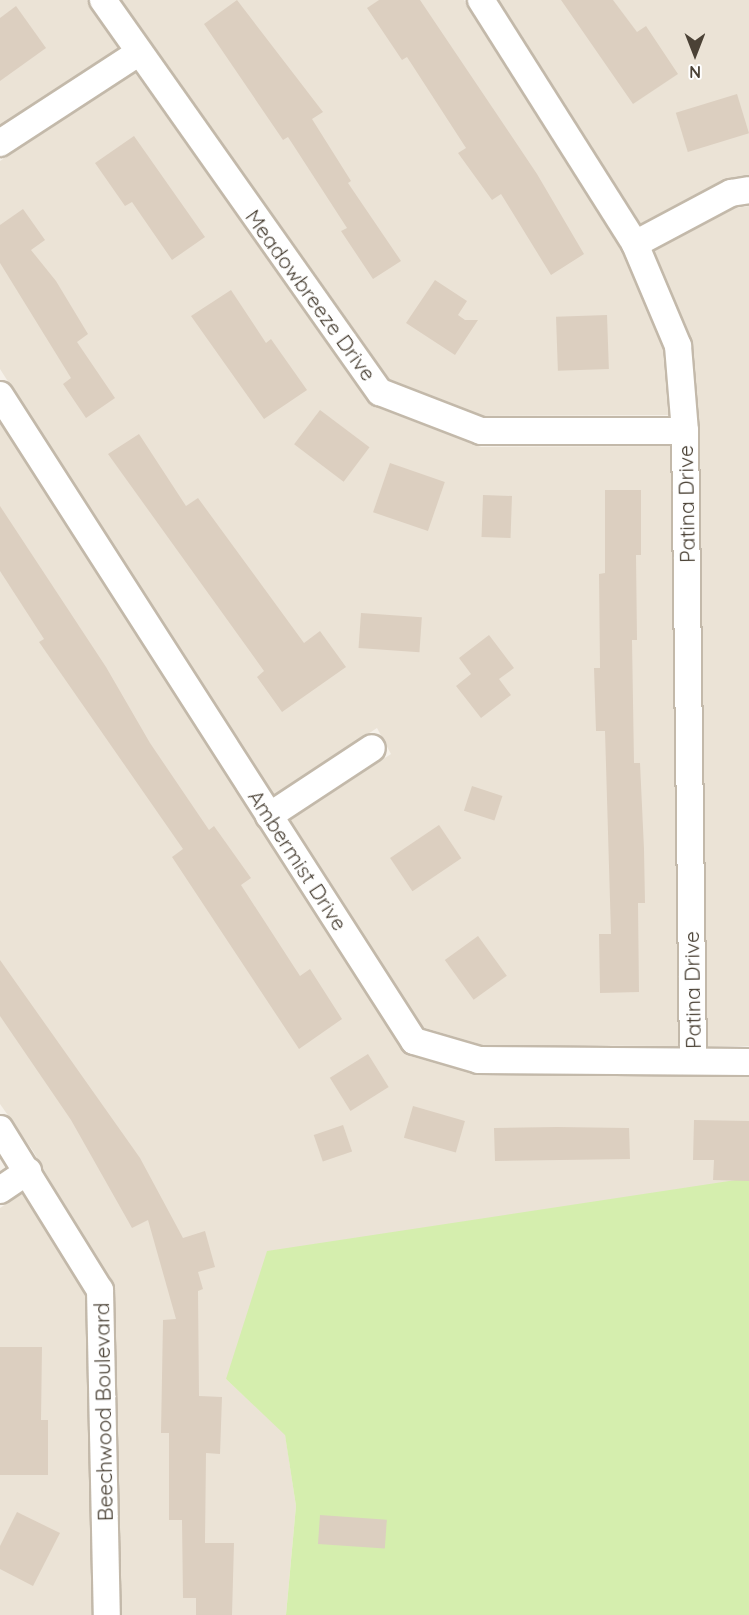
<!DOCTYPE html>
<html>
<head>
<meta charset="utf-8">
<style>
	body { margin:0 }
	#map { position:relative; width:749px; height:1615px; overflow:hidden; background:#f6f1e9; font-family:Quicksand,sans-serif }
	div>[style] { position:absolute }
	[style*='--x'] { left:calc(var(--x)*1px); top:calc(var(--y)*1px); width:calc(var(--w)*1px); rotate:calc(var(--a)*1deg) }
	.residential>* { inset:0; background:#ebe3d6 }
	.green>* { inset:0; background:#d5eeae }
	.building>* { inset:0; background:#dccfc0; transform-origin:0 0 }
	.roads { filter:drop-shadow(2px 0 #c3b9aa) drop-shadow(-2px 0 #c3b9aa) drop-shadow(0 2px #c3b9aa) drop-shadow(0 -2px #c3b9aa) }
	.street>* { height:26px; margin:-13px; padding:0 13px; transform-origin:13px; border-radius:13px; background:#fff }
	span { translate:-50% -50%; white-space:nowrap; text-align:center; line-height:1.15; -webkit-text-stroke:4.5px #fff; paint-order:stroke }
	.street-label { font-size:21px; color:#4b4236 }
	.north { position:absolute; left:665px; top:24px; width:60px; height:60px; -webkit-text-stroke:4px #fff; paint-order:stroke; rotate:180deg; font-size:16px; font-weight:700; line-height:24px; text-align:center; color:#4b4236 }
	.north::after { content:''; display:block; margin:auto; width:21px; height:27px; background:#4b4236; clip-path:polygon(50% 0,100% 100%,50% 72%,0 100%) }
</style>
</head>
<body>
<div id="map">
	<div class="residential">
		<i style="clip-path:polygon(0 0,87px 0,118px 48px,0 125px)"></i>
		<i style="clip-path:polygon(121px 0,464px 0,623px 252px,665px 350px,670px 415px,483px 416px,389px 379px)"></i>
		<i style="clip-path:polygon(497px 0,749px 0,749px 175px,725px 179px,640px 224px)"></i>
		<i style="clip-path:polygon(135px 73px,376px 407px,481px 447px,672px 446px,679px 1046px,481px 1045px,422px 1027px,289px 821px,391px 754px,377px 728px,273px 796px,0 369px,0 161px)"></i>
		<i style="clip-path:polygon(749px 206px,749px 1046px,706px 1046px,699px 415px,691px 339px,654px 251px,735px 208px)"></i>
		<i style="clip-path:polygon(0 421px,403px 1049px,410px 1056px,479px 1075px,749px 1077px,749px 1178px,226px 1379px,285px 1434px,296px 1506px,286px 1615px,121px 1615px,114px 1290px,33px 1151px,0 1104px)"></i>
		<i style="clip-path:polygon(24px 1192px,86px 1295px,93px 1615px,0 1615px,0 1208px)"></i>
	</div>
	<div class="green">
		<i style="clip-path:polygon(749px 1178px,749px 1615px,286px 1615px,296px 1506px,285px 1435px,226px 1379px,267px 1251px)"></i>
	</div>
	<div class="building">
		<i style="clip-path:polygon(237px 0,323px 112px,312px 119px,351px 181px,348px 183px,401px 261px,373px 279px,341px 231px,347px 228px,288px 137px,283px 140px,204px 24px)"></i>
		<i style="clip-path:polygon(379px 0,420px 0,537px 174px,584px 254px,551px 275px,501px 194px,492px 200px,458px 153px,466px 148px,407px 57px,402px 60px,367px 8px)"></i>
		<i style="clip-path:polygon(561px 0,613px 0,637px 32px,646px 26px,678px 74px,633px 104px)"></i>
		<i style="clip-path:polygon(16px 6px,46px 48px,0 81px,0 18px)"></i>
		<i style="left:737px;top:94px;width:41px;height:64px;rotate:73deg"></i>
		<i style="clip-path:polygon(134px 136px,205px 237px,172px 260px,132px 202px,125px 206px,95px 163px)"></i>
		<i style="clip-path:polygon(23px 209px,45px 240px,31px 250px,56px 281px,88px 334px,77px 342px,115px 398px,86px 418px,63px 384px,71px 378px,0 263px,0 225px)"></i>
		<i style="clip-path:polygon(435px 280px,467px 301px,458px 315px,465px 320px,478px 320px,455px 355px,406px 323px)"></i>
		<i style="clip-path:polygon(231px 290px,266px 343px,271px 339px,307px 390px,264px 419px,191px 316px)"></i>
		<i style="left:607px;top:315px;width:54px;height:51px;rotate:88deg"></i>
		<i style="left:320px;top:410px;width:62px;height:43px;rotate:37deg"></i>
		<i style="clip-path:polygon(139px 434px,186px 506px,198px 498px,304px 643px,320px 631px,346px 667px,282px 712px,257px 677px,264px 671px,108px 454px)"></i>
		<i style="left:390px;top:463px;width:58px;height:52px;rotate:19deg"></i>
		<i style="clip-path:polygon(605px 490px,641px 490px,641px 555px,636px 555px,637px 640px,632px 640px,634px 763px,640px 763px,644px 849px,645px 903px,638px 903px,639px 992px,600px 993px,599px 934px,611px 934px,605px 731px,596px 731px,594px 668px,600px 668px,599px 574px,605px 573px)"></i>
		<i style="left:483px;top:495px;width:29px;height:42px;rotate:2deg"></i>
		<i style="clip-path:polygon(0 506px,106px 667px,150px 743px,209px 830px,214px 826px,251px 878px,241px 885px,300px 976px,310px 969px,342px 1019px,299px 1049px,172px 857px,183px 849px,39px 642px,44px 639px,0 571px)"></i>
		<i style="left:361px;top:613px;width:61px;height:35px;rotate:4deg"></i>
		<i style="clip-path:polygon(489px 635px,514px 668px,499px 679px,511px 695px,481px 718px,456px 686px,471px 674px,459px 658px)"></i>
		<i style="left:472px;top:786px;width:32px;height:26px;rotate:18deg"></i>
		<i style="left:439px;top:825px;width:40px;height:59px;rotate:56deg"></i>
		<i style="left:478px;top:936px;width:49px;height:41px;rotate:54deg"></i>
		<i style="clip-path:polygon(0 960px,140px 1158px,183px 1238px,205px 1231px,215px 1267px,198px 1272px,203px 1289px,198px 1291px,199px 1396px,222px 1397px,220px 1454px,206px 1453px,205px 1543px,234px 1543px,232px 1615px,196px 1615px,196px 1598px,183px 1598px,182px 1520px,169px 1520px,169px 1433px,161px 1433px,163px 1320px,176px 1319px,148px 1220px,132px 1228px,71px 1120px,0 1016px)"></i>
		<i style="left:368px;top:1054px;width:39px;height:45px;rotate:58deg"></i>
		<i style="left:413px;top:1106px;width:54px;height:33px;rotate:16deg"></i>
		<i style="clip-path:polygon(694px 1120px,749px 1121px,749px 1181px,713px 1180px,714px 1160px,693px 1160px)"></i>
		<i style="left:343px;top:1125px;width:28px;height:31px;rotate:71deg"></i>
		<i style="clip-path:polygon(557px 1127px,629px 1128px,630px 1159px,495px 1161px,494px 1128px)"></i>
		<i style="clip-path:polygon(0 1347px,42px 1347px,41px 1420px,48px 1420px,48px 1475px,0 1475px)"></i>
		<i style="clip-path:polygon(17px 1512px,60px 1533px,33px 1586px,0 1569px,0 1546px)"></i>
		<i style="left:320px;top:1515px;width:67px;height:29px;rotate:4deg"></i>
	</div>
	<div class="roads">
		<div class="street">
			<i style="--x:103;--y:0;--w:480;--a:54.8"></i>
			<i style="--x:380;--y:392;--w:108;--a:21.1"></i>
			<i style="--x:481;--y:431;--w:204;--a:0"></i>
			<i style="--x:481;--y:0;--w:289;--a:57.7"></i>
			<i style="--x:635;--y:244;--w:111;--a:67.1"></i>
			<i style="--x:678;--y:346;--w:85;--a:85.3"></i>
			<i style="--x:685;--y:431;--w:630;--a:89.27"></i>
			<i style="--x:0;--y:143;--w:165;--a:-33.1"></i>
			<i style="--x:635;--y:244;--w:109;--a:-28"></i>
			<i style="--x:731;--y:193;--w:18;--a:-9"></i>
			<i style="--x:0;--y:395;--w:767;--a:57.35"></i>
			<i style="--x:414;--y:1041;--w:68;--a:16.3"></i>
			<i style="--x:479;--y:1060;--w:270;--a:0.4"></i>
			<i style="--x:269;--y:816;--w:123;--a:-33.4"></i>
			<i style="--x:0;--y:1129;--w:190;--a:58.2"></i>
			<i style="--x:100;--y:1290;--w:325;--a:88.8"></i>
			<i style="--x:0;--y:1190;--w:34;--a:-34"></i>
		</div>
	</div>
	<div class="street-label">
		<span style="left:311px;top:295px;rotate:54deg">Meadowbreeze Drive</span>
		<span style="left:686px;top:504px;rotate:-91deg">Patina Drive</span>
		<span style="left:298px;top:860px;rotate:57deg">Ambermist Drive</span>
		<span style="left:692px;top:990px;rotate:-91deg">Patina Drive</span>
		<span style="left:103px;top:1412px;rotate:-91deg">Beechwood Boulevard</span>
	</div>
	<div class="north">N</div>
</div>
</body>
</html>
